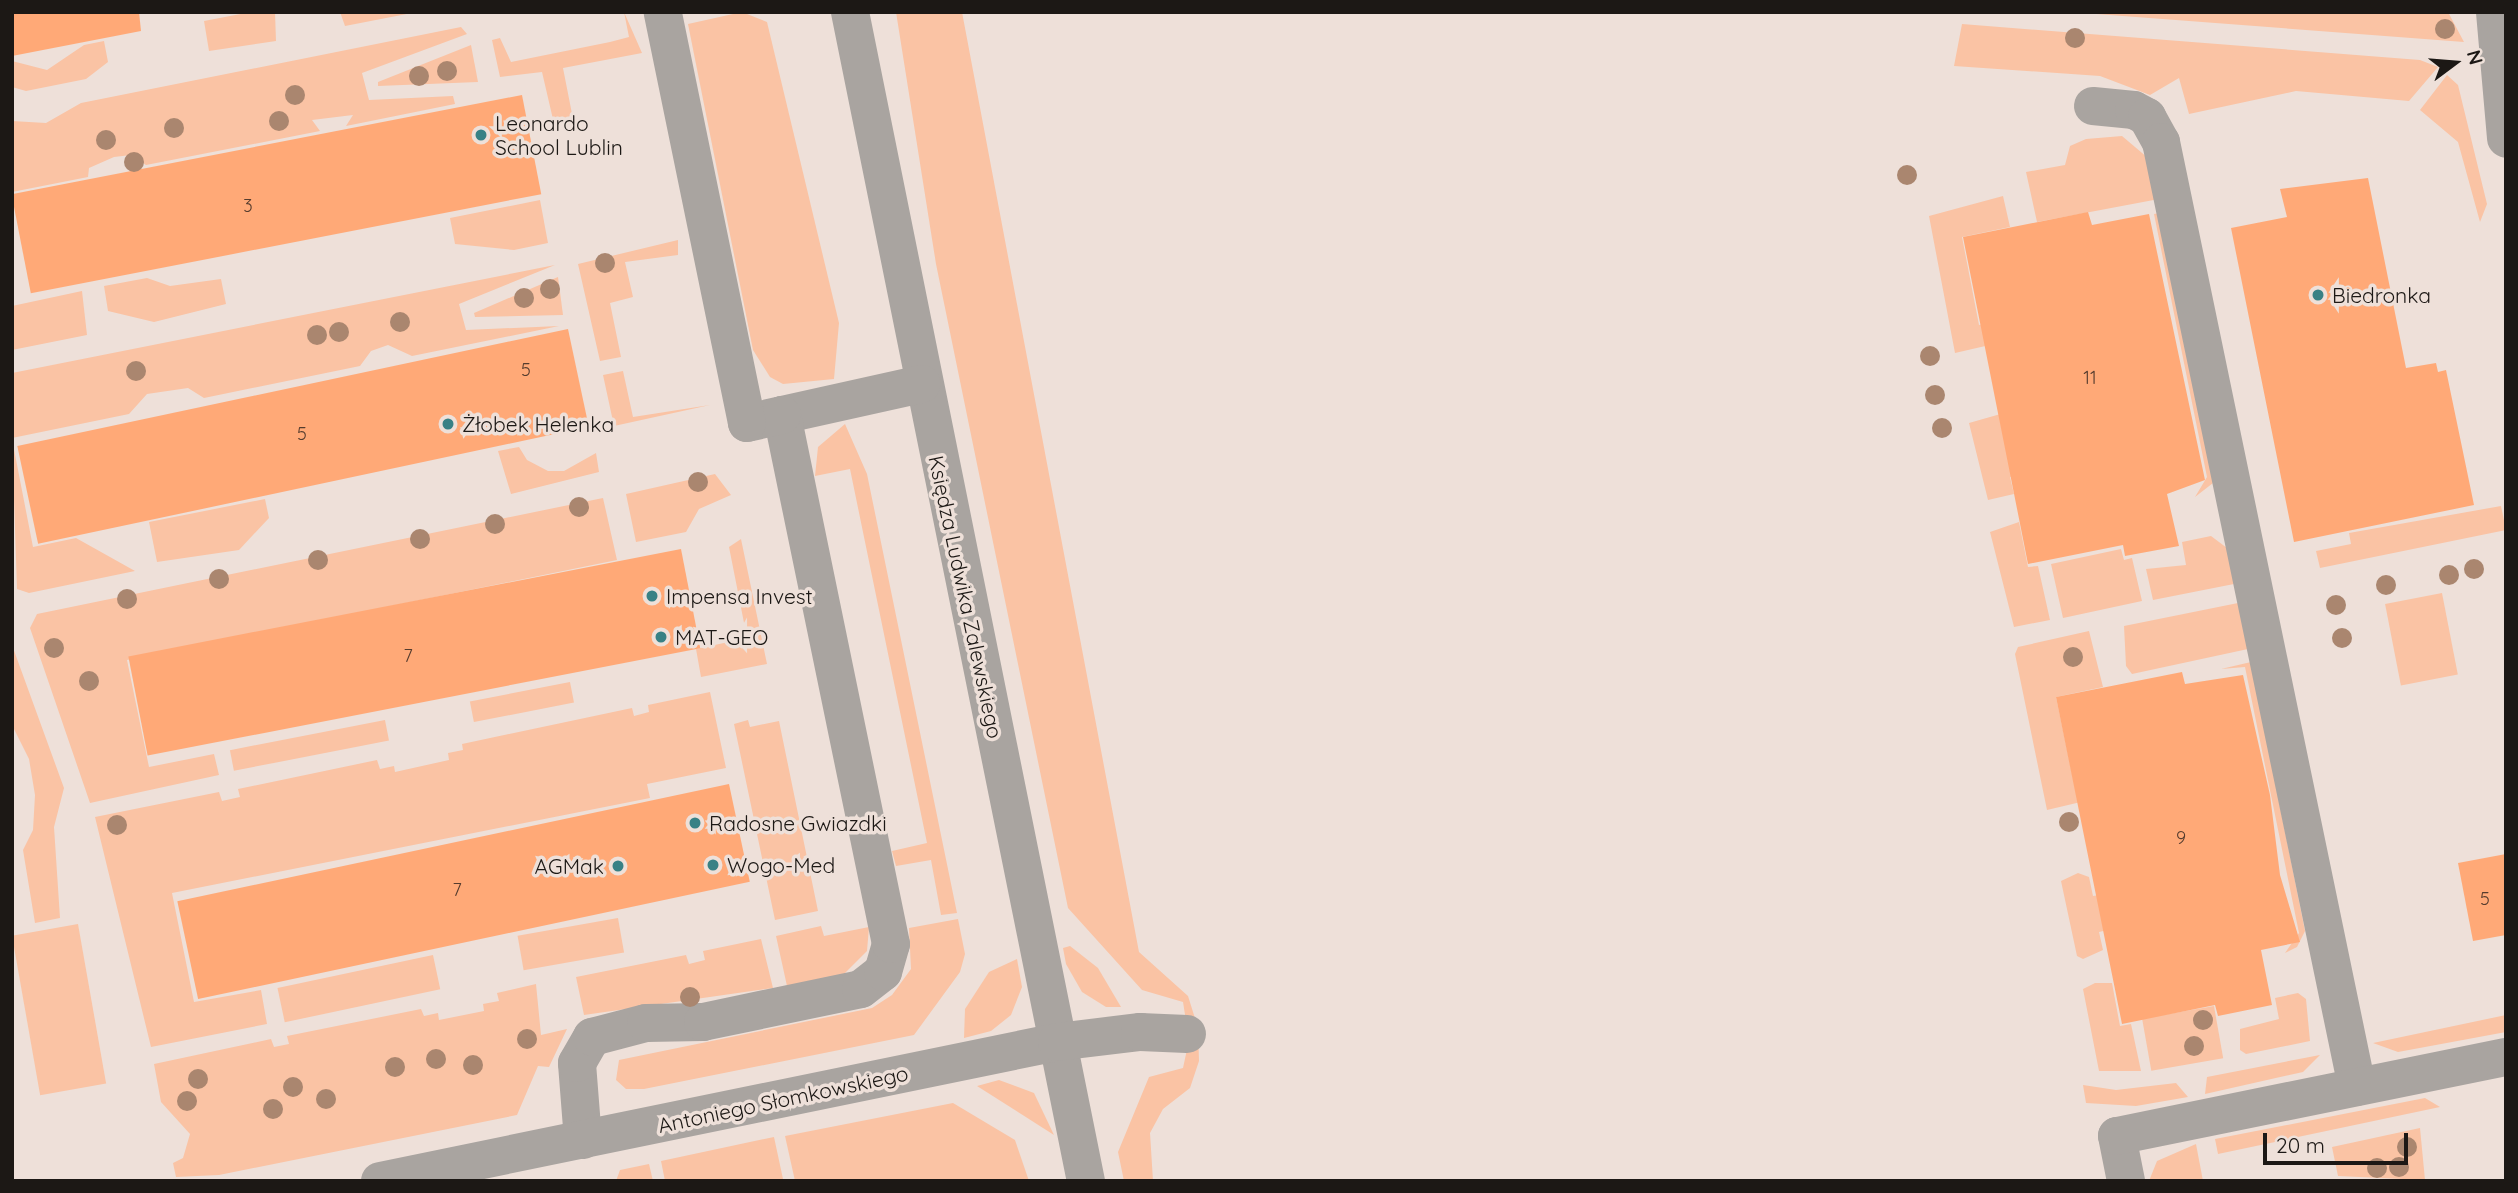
<!DOCTYPE html>
<html>
<head>
<meta charset="utf-8">
<style>
	body { margin:0 }
	#map { position:relative; width:2518px; height:1193px; overflow:hidden; background:#eee0d9; font-family:Quicksand,sans-serif }
	div>[style] { position:absolute }
	[style*='--x'] { left:calc(var(--x)*1px); top:calc(var(--y)*1px); width:calc(var(--w)*1px); rotate:calc(var(--a)*1deg) }
	.green>* { inset:0; background:#fac3a4; transform-origin:0 0 }
	.building>* { inset:0; background:#ffa977; transform-origin:0 0 }
	.minor>* { height:38px; margin:-19px; padding:0 19px; transform-origin:19px; border-radius:19px; background:#a9a4a0 }
	.trees>* { width:20px; height:20px; margin:-10px; border-radius:50%; background:#aa866f }
	.dots>* { width:19px; height:19px; translate:-50% -50%; box-sizing:border-box; border:4px solid #eee0d9; border-radius:50% }
	span { translate:-50% -50%; white-space:nowrap; text-align:center; line-height:1.15; -webkit-text-stroke:7px #eee0d9; paint-order:stroke }
	.number-label { font-size:18px; color:#553c2e }
	.number-label span { -webkit-text-stroke-width:0 }
	.poi-label { font-size:21px; color:#1c1815 }
	.left { translate:0 -50%; text-align:left }
	.right { translate:-100% -50%; text-align:right }
	.street-label { font-size:21px; color:#1c1815 }
	.frame { position:absolute; inset:0; border:14px solid #1c1815; pointer-events:none }
	.north { position:absolute; left:2420px; top:28px; width:70px; height:70px; -webkit-text-stroke:5px #eee0d9; paint-order:stroke; rotate:74deg; font-size:19px; font-weight:700; line-height:28px; text-align:center; color:#1c1815 }
	.north::after { content:''; display:block; margin:auto; width:24px; height:32px; background:#1c1815; clip-path:polygon(50% 0,100% 100%,50% 72%,0 100%) }
	.scale { position:absolute; left:2263px; top:1133px; width:145px; height:32px; box-sizing:border-box; border:4px solid #1c1815; border-top:0; padding-left:9px; font-size:21px; line-height:24px; white-space:nowrap; color:#1c1815; -webkit-text-stroke:5px #eee0d9; paint-order:stroke }
</style>
</head>
<body>
<div id="map">
	<div class="green">
		<i style="clip-path:polygon(251px 12px,275px 12px,276px 41px,209px 51px,204px 21px)"></i>
		<i style="clip-path:polygon(340px 12px,417px 12px,345px 26px)"></i>
		<i style="clip-path:polygon(624px 12px,642px 53px,563px 68px,574px 124px,555px 128px,542px 72px,500px 77px,492px 40px,500px 38px,511px 62px,610px 42px,629px 37px)"></i>
		<i style="clip-path:polygon(742px 12px,767px 22px,839px 323px,834px 379px,783px 384px,770px 377px,753px 350px,688px 24px)"></i>
		<i style="clip-path:polygon(896px 12px,962px 12px,1139px 952px,1188px 996px,1198px 1028px,1199px 1061px,1190px 1088px,1163px 1109px,1150px 1133px,1153px 1181px,1124px 1181px,1118px 1152px,1149px 1077px,1183px 1068px,1189px 1040px,1183px 1002px,1142px 990px,1068px 908px,936px 264px)"></i>
		<i style="clip-path:polygon(2070px 12px,2448px 12px,2464px 42px)"></i>
		<i style="clip-path:polygon(1962px 24px,2420px 60px,2438px 67px,2409px 101px,2296px 91px,2189px 114px,2179px 78px,2150px 95px,2100px 76px,1954px 66px)"></i>
		<i style="clip-path:polygon(461px 27px,467px 34px,362px 73px,369px 100px,453px 96px,455px 104px,346px 126px,353px 115px,312px 120px,320px 131px,146px 165px,131px 155px,114px 157px,89px 168px,88px 177px,12px 192px,12px 121px,46px 123px,81px 103px)"></i>
		<i style="clip-path:polygon(104px 41px,108px 62px,86px 79px,26px 91px,12px 87px,12px 61px,47px 70px,84px 45px)"></i>
		<i style="clip-path:polygon(471px 45px,478px 82px,378px 86px,378px 82px)"></i>
		<i style="clip-path:polygon(2447px 75px,2458px 85px,2487px 204px,2480px 222px,2458px 142px,2420px 110px)"></i>
		<i style="clip-path:polygon(2122px 136px,2148px 158px,2159px 199px,2037px 222px,2026px 172px,2065px 165px,2070px 146px,2086px 139px)"></i>
		<i style="clip-path:polygon(2003px 196px,2010px 227px,1962px 237px,1979px 325px,1990px 323px,1994px 344px,1955px 353px,1929px 216px)"></i>
		<i style="clip-path:polygon(540px 200px,548px 243px,514px 250px,455px 244px,450px 218px)"></i>
		<i style="clip-path:polygon(2160px 213px,2213px 483px,2195px 497px,2207px 477px,2154px 214px)"></i>
		<i style="clip-path:polygon(678px 240px,678px 255px,625px 262px,633px 297px,610px 303px,621px 357px,600px 361px,578px 264px)"></i>
		<i style="clip-path:polygon(555px 265px,459px 304px,466px 330px,559px 326px,412px 356px,388px 345px,371px 351px,360px 366px,204px 398px,188px 388px,147px 394px,129px 414px,12px 438px,12px 373px)"></i>
		<i style="clip-path:polygon(558px 277px,563px 315px,475px 317px,474px 313px)"></i>
		<i style="clip-path:polygon(147px 278px,170px 286px,221px 279px,226px 304px,154px 322px,108px 311px,104px 286px)"></i>
		<i style="clip-path:polygon(82px 291px,87px 335px,12px 350px,12px 306px)"></i>
		<i style="clip-path:polygon(623px 371px,633px 417px,710px 405px,614px 426px,603px 375px)"></i>
		<i style="clip-path:polygon(2004px 413px,2021px 474px,2010px 477px,2014px 494px,1988px 500px,1969px 423px)"></i>
		<i style="clip-path:polygon(845px 424px,867px 474px,957px 913px,941px 915px,931px 860px,896px 866px,892px 851px,927px 843px,850px 469px,815px 476px,818px 447px)"></i>
		<i style="clip-path:polygon(12px 439px,33px 547px,76px 538px,135px 571px,29px 593px,17px 589px)"></i>
		<i style="clip-path:polygon(519px 447px,527px 460px,548px 471px,564px 471px,596px 453px,599px 472px,511px 494px,498px 451px)"></i>
		<i style="clip-path:polygon(715px 474px,731px 495px,699px 509px,686px 532px,636px 542px,626px 494px)"></i>
		<i style="clip-path:polygon(603px 498px,617px 560px,127px 660px,149px 767px,214px 754px,219px 775px,90px 803px,30px 628px,37px 614px)"></i>
		<i style="clip-path:polygon(265px 499px,269px 518px,239px 550px,157px 562px,149px 522px)"></i>
		<i style="clip-path:polygon(2501px 506px,2506px 530px,2320px 568px,2316px 551px,2351px 544px,2349px 533px)"></i>
		<i style="clip-path:polygon(2019px 522px,2028px 567px,2038px 566px,2050px 620px,2014px 627px,1990px 532px)"></i>
		<i style="clip-path:polygon(2211px 536px,2227px 548px,2234px 584px,2153px 600px,2146px 569px,2186px 565px,2182px 542px)"></i>
		<i style="clip-path:polygon(741px 539px,767px 664px,701px 677px,696px 649px,747px 638px,729px 547px)"></i>
		<i style="clip-path:polygon(2121px 549px,2124px 560px,2132px 558px,2142px 601px,2063px 618px,2051px 564px)"></i>
		<i style="left:2442px;top:593px;width:83px;height:58px;rotate:79deg"></i>
		<i style="clip-path:polygon(2238px 603px,2248px 649px,2132px 674px,2126px 666px,2124px 626px)"></i>
		<i style="clip-path:polygon(2089px 631px,2103px 687px,2056px 697px,2074px 783px,2085px 801px,2047px 810px,2015px 654px,2018px 647px)"></i>
		<i style="clip-path:polygon(12px 645px,64px 788px,54px 827px,60px 918px,35px 923px,23px 850px,33px 830px,35px 795px,29px 759px,12px 725px)"></i>
		<i style="clip-path:polygon(2251px 662px,2305px 931px,2297px 947px,2285px 953px,2299px 933px,2245px 667px,2221px 669px)"></i>
		<i style="left:570px;top:682px;width:21px;height:102px;rotate:79deg"></i>
		<i style="clip-path:polygon(710px 692px,726px 768px,647px 784px,650px 798px,172px 893px,194px 1002px,261px 990px,267px 1024px,151px 1047px,95px 817px,219px 792px,222px 801px,240px 797px,238px 789px,377px 760px,380px 769px,394px 766px,395px 772px,449px 760px,448px 753px,463px 750px,462px 744px,632px 708px,634px 716px,649px 712px,648px 705px)"></i>
		<i style="left:385px;top:720px;width:21px;height:158px;rotate:79deg"></i>
		<i style="clip-path:polygon(748px 720px,750px 727px,779px 721px,818px 911px,775px 920px,734px 724px)"></i>
		<i style="clip-path:polygon(2078px 873px,2089px 877px,2093px 896px,2105px 894px,2112px 929px,2099px 932px,2103px 950px,2083px 959px,2077px 956px,2061px 881px)"></i>
		<i style="left:618px;top:918px;width:35px;height:102px;rotate:80deg"></i>
		<i style="clip-path:polygon(958px 919px,965px 954px,960px 972px,914px 1035px,644px 1089px,626px 1089px,616px 1080px,619px 1060px,872px 1008px,892px 995px,911px 969px,909px 928px)"></i>
		<i style="left:78px;top:924px;width:162px;height:67px;rotate:80deg"></i>
		<i style="clip-path:polygon(821px 926px,824px 936px,869px 927px,867px 951px,842px 976px,787px 986px,776px 936px)"></i>
		<i style="clip-path:polygon(761px 939px,773px 988px,584px 1015px,576px 977px,686px 955px,689px 964px,705px 960px,703px 951px)"></i>
		<i style="clip-path:polygon(1070px 946px,1098px 968px,1121px 1007px,1106px 1007px,1082px 992px,1066px 964px,1063px 948px)"></i>
		<i style="left:433px;top:955px;width:35px;height:159px;rotate:78deg"></i>
		<i style="clip-path:polygon(1017px 959px,1022px 987px,1011px 1015px,991px 1031px,964px 1038px,965px 1009px,989px 972px)"></i>
		<i style="clip-path:polygon(2095px 983px,2112px 983px,2120px 1026px,2131px 1024px,2141px 1071px,2099px 1071px,2083px 989px)"></i>
		<i style="clip-path:polygon(536px 984px,541px 1035px,567px 1029px,549px 1067px,538px 1066px,517px 1115px,219px 1175px,176px 1177px,173px 1163px,183px 1158px,190px 1134px,161px 1102px,154px 1064px,271px 1039px,274px 1047px,289px 1044px,287px 1036px,421px 1009px,424px 1016px,438px 1013px,439px 1020px,484px 1011px,483px 1004px,499px 1001px,497px 993px)"></i>
		<i style="clip-path:polygon(2298px 993px,2306px 999px,2310px 1041px,2246px 1054px,2240px 1050px,2240px 1029px,2279px 1019px,2275px 998px)"></i>
		<i style="left:2214px;top:1006px;width:53px;height:73px;rotate:80deg"></i>
		<i style="clip-path:polygon(2506px 1015px,2506px 1032px,2398px 1052px,2373px 1043px)"></i>
		<i style="clip-path:polygon(2320px 1055px,2303px 1072px,2205px 1094px,2207px 1077px)"></i>
		<i style="clip-path:polygon(999px 1080px,1034px 1093px,1054px 1135px,977px 1086px)"></i>
		<i style="clip-path:polygon(2176px 1083px,2188px 1097px,2136px 1106px,2086px 1103px,2083px 1085px,2116px 1090px)"></i>
		<i style="clip-path:polygon(2425px 1098px,2440px 1107px,2218px 1154px,2215px 1139px)"></i>
		<i style="clip-path:polygon(953px 1103px,1015px 1140px,1029px 1181px,795px 1181px,785px 1136px)"></i>
		<i style="clip-path:polygon(2420px 1128px,2425px 1180px,2338px 1176px,2332px 1147px)"></i>
		<i style="clip-path:polygon(774px 1137px,783px 1179px,665px 1181px,661px 1161px)"></i>
		<i style="clip-path:polygon(2196px 1144px,2203px 1181px,2149px 1181px,2157px 1161px)"></i>
		<i style="clip-path:polygon(649px 1164px,653px 1181px,616px 1181px,620px 1170px)"></i>
	</div>
	<div class="building">
		<i style="clip-path:polygon(12px 12px,139px 12px,141px 31px,12px 56px)"></i>
		<i style="left:522px;top:95px;width:101px;height:520px;rotate:79deg"></i>
		<i style="clip-path:polygon(2368px 178px,2406px 368px,2436px 363px,2438px 372px,2446px 370px,2474px 505px,2294px 542px,2231px 228px,2287px 217px,2280px 189px)"></i>
		<i style="clip-path:polygon(2088px 212px,2092px 225px,2149px 214px,2205px 480px,2167px 494px,2179px 546px,2125px 556px,2123px 545px,2028px 564px,1963px 237px)"></i>
		<i style="left:568px;top:329px;width:100px;height:563px;rotate:78deg"></i>
		<i style="left:681px;top:549px;width:101px;height:563px;rotate:79deg"></i>
		<i style="clip-path:polygon(2182px 672px,2185px 684px,2243px 675px,2270px 795px,2280px 875px,2300px 942px,2261px 950px,2272px 1005px,2218px 1016px,2215px 1005px,2122px 1024px,2056px 697px)"></i>
		<i style="left:729px;top:784px;width:100px;height:564px;rotate:78deg"></i>
		<i style="clip-path:polygon(2506px 854px,2506px 935px,2473px 941px,2458px 863px)"></i>
	</div>
	<div class="minor">
		<i style="--x:850;--y:12;--w:1193;--a:78.59"></i>
		<i style="--x:2495;--y:12;--w:127;--a:85"></i>
		<i style="--x:2093;--y:106;--w:41;--a:5.6"></i>
		<i style="--x:2134;--y:110;--w:15;--a:28"></i>
		<i style="--x:2147;--y:117;--w:29;--a:61"></i>
		<i style="--x:2161;--y:142;--w:965;--a:78.28"></i>
		<i style="--x:782;--y:415;--w:143;--a:-12.5"></i>
		<i style="--x:583;--y:1140;--w:77;--a:-94.5"></i>
		<i style="--x:577;--y:1063;--w:30;--a:-60"></i>
		<i style="--x:592;--y:1037;--w:56;--a:-14.5"></i>
		<i style="--x:646;--y:1023;--w:57;--a:-1"></i>
		<i style="--x:703;--y:1022;--w:161;--a:-11.8"></i>
		<i style="--x:861;--y:989;--w:28;--a:-38"></i>
		<i style="--x:883;--y:972;--w:29;--a:-74"></i>
		<i style="--x:891;--y:944;--w:540;--a:-101.64"></i>
		<i style="--x:782;--y:415;--w:36;--a:167"></i>
		<i style="--x:747;--y:423;--w:419;--a:-101.6"></i>
		<i style="--x:380;--y:1181;--w:691;--a:-11.6"></i>
		<i style="--x:1057;--y:1042;--w:84;--a:-6.9"></i>
		<i style="--x:1140;--y:1032;--w:47;--a:2.4"></i>
		<i style="--x:2126;--y:1181;--w:46;--a:-101.3"></i>
		<i style="--x:2117;--y:1136;--w:397;--a:-11.5"></i>
	</div>
	<div class="trees">
		<i style="left:2445px;top:29px"></i>
		<i style="left:2075px;top:38px"></i>
		<i style="left:447px;top:71px"></i>
		<i style="left:419px;top:76px"></i>
		<i style="left:295px;top:95px"></i>
		<i style="left:279px;top:121px"></i>
		<i style="left:174px;top:128px"></i>
		<i style="left:106px;top:140px"></i>
		<i style="left:134px;top:162px"></i>
		<i style="left:1907px;top:175px"></i>
		<i style="left:605px;top:263px"></i>
		<i style="left:550px;top:289px"></i>
		<i style="left:524px;top:298px"></i>
		<i style="left:400px;top:322px"></i>
		<i style="left:339px;top:332px"></i>
		<i style="left:317px;top:335px"></i>
		<i style="left:1930px;top:356px"></i>
		<i style="left:136px;top:371px"></i>
		<i style="left:1935px;top:395px"></i>
		<i style="left:1942px;top:428px"></i>
		<i style="left:698px;top:482px"></i>
		<i style="left:579px;top:507px"></i>
		<i style="left:495px;top:524px"></i>
		<i style="left:420px;top:539px"></i>
		<i style="left:318px;top:560px"></i>
		<i style="left:2474px;top:569px"></i>
		<i style="left:2449px;top:575px"></i>
		<i style="left:219px;top:579px"></i>
		<i style="left:2386px;top:585px"></i>
		<i style="left:127px;top:599px"></i>
		<i style="left:2336px;top:605px"></i>
		<i style="left:2342px;top:638px"></i>
		<i style="left:54px;top:648px"></i>
		<i style="left:2073px;top:657px"></i>
		<i style="left:89px;top:681px"></i>
		<i style="left:2069px;top:822px"></i>
		<i style="left:117px;top:825px"></i>
		<i style="left:690px;top:997px"></i>
		<i style="left:2203px;top:1020px"></i>
		<i style="left:527px;top:1039px"></i>
		<i style="left:2194px;top:1046px"></i>
		<i style="left:436px;top:1059px"></i>
		<i style="left:473px;top:1065px"></i>
		<i style="left:395px;top:1067px"></i>
		<i style="left:198px;top:1079px"></i>
		<i style="left:293px;top:1087px"></i>
		<i style="left:326px;top:1099px"></i>
		<i style="left:187px;top:1101px"></i>
		<i style="left:273px;top:1109px"></i>
		<i style="left:2407px;top:1147px"></i>
		<i style="left:2399px;top:1167px"></i>
		<i style="left:2377px;top:1168px"></i>
	</div>
	<div class="dots">
		<i style="left:481px;top:135px;background:#388185"></i>
		<i style="left:2318px;top:295px;background:#388185"></i>
		<i style="left:448px;top:424px;background:#388185"></i>
		<i style="left:652px;top:596px;background:#388185"></i>
		<i style="left:661px;top:637px;background:#388185"></i>
		<i style="left:695px;top:823px;background:#388185"></i>
		<i style="left:713px;top:865px;background:#388185"></i>
		<i style="left:618px;top:866px;background:#388185"></i>
	</div>
	<div class="number-label">
		<span style="left:248px;top:206px">3</span>
		<span style="left:526px;top:370px">5</span>
		<span style="left:2090px;top:378px">11</span>
		<span style="left:302px;top:434px">5</span>
		<span style="left:408px;top:656px">7</span>
		<span style="left:2181px;top:838px">9</span>
		<span style="left:457px;top:890px">7</span>
		<span style="left:2485px;top:899px">5</span>
	</div>
	<div class="poi-label">
		<span class="left" style="left:495px;top:135px">Leonardo<br>School Lublin</span>
		<span class="left" style="left:2332px;top:295px">Biedronka</span>
		<span class="left" style="left:462px;top:424px">Żłobek Helenka</span>
		<span class="left" style="left:666px;top:596px">Impensa Invest</span>
		<span class="left" style="left:675px;top:637px">MAT-GEO</span>
		<span class="left" style="left:709px;top:823px">Radosne Gwiazdki</span>
		<span class="left" style="left:727px;top:865px">Wogo-Med</span>
		<span class="right" style="left:604px;top:866px">AGMak</span>
	</div>
	<div class="street-label">
		<span style="left:966px;top:597px;rotate:78deg">Księdza Ludwika Zalewskiego</span>
		<span style="left:783px;top:1099px;rotate:-12deg">Antoniego Słomkowskiego</span>
	</div>
	<div class="frame"></div>
	<div class="north">N</div>
	<div class="scale">20 m</div>
</div>
</body>
</html>
